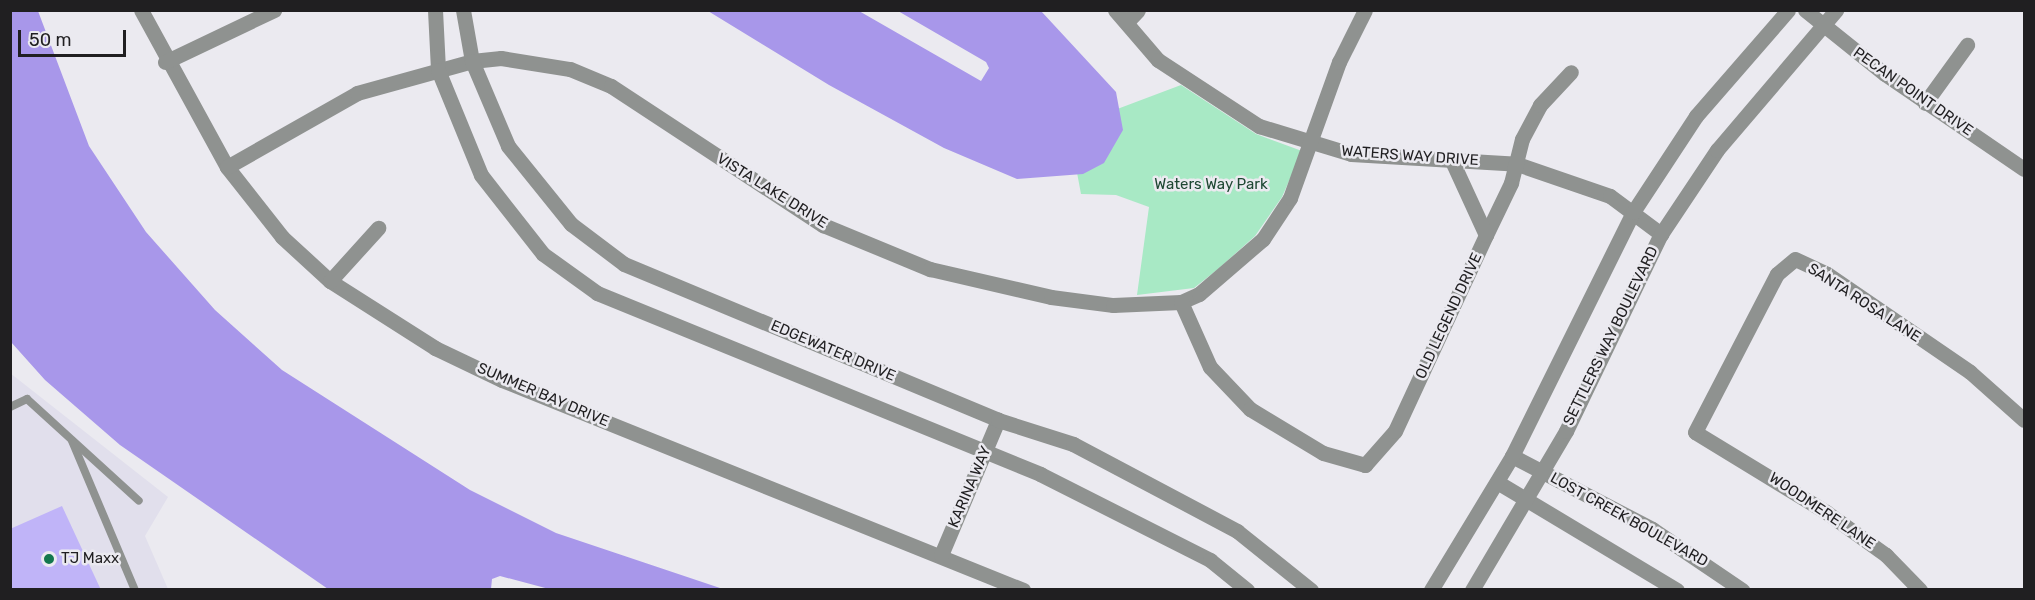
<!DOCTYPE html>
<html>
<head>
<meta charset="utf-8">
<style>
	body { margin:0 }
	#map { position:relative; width:2035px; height:600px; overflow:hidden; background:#ebeaf0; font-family:Rubik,sans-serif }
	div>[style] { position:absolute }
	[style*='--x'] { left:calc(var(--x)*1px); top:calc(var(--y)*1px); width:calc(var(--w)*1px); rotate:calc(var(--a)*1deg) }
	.built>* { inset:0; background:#e1dfec }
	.green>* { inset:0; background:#a8e9c5 }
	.water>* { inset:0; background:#a897ea }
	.building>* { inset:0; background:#c0b4f8 }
	.service>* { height:8px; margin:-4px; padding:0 4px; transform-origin:4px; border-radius:4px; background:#8f9290 }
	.minor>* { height:15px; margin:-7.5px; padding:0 7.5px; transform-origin:7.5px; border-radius:7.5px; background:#8f9290 }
	.tertiary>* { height:15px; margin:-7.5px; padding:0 7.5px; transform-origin:7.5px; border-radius:7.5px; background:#8f9290 }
	.dots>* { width:16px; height:16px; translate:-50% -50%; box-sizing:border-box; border:3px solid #ebeaf0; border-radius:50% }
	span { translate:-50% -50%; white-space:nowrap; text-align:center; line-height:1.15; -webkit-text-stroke:5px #ebeaf0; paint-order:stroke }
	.street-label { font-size:15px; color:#201f21 }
	.park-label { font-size:15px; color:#1e4833 }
	.poi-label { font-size:15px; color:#201f21 }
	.left { translate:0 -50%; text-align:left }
	.frame { position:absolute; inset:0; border:12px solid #201f21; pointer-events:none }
	.scale { position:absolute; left:18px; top:30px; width:108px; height:27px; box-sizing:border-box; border:3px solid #201f21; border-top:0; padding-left:8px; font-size:18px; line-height:21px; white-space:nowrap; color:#201f21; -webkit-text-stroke:4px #ebeaf0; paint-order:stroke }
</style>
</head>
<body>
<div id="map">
	<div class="built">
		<i style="clip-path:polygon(10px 373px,168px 497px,145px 536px,168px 589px,11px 589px)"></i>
	</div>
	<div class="green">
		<i style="clip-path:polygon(1181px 85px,1256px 134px,1302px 151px,1282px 197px,1255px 236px,1218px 269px,1194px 288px,1137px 295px,1149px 207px,1116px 195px,1081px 194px,1075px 162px,1112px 111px)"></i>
	</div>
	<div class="water">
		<i style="clip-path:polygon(10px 11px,38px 11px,89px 146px,146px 232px,215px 310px,282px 370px,470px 490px,556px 533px,723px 589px,549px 589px,500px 576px,492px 579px,491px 589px,328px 589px,120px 445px,45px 380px,11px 342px)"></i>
		<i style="clip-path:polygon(708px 11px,859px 11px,981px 81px,989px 68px,986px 62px,898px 11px,1041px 11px,1116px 92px,1123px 130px,1104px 163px,1083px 174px,1017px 179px,944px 148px,829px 85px)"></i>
	</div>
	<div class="building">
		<i style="clip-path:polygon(62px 506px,101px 590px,10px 590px,10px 529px)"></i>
	</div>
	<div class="service">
		<i style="--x:10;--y:407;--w:19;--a:-25"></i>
		<i style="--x:27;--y:399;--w:151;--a:42.3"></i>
		<i style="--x:72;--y:441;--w:162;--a:67.1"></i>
	</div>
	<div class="minor">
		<i style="--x:141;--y:10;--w:179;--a:61.3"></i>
		<i style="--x:227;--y:167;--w:89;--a:51.8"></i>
		<i style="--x:282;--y:237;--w:65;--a:42.5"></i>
		<i style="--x:330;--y:281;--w:125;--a:32.5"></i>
		<i style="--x:435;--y:348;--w:74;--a:25.5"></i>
		<i style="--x:502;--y:380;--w:562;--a:21.95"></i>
		<i style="--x:1115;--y:10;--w:66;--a:49.3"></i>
		<i style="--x:1158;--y:60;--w:121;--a:33.2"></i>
		<i style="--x:1259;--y:126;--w:96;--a:16.9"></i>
		<i style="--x:1351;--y:154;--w:166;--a:3.4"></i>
		<i style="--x:1517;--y:164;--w:98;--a:19"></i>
		<i style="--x:1610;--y:196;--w:64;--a:36.7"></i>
		<i style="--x:1805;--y:10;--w:102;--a:38.7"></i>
		<i style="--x:1885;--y:74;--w:168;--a:34.4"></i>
		<i style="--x:1127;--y:22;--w:16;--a:-47"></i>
		<i style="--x:165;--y:62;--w:121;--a:-25.5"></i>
		<i style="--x:1925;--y:103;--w:72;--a:-54.1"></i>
		<i style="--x:227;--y:167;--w:150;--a:-29.6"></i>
		<i style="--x:357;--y:93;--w:119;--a:-15.5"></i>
		<i style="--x:472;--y:61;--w:29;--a:-6"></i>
		<i style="--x:501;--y:58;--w:70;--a:9.1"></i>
		<i style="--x:570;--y:69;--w:44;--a:22.5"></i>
		<i style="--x:611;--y:86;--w:254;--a:33.3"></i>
		<i style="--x:823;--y:225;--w:116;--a:22.4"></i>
		<i style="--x:930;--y:269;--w:124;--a:13"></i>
		<i style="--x:1051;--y:297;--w:63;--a:7.4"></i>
		<i style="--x:1113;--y:305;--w:68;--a:-2.5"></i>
		<i style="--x:1181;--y:302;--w:20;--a:-24"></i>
		<i style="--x:1199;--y:294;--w:84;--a:-40.7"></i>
		<i style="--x:1263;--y:239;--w:49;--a:-56.6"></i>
		<i style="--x:1290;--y:198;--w:145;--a:-70.2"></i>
		<i style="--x:1339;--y:62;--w:58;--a:-63.4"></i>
		<i style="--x:1486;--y:235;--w:58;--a:-64.3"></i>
		<i style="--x:1511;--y:183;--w:45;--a:-76"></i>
		<i style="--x:1522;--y:139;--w:38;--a:-62"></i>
		<i style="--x:1540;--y:105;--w:45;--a:-46.8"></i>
		<i style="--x:330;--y:281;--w:72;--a:-47.8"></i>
		<i style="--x:1181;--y:302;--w:71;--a:66"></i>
		<i style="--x:1210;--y:367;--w:58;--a:46.4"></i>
		<i style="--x:1250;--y:409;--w:85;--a:31.1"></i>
		<i style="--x:1323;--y:453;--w:44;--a:15.9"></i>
		<i style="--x:1365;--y:465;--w:45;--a:-48.6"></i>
		<i style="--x:1395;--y:431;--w:216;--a:-65.1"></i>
		<i style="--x:1486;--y:235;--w:84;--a:-114.7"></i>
		<i style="--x:1512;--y:456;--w:158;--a:27.5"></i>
		<i style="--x:1652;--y:529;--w:109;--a:34.1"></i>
		<i style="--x:1497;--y:482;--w:210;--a:31"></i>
		<i style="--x:941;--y:555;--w:147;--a:-67.1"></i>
		<i style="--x:1920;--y:590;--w:49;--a:-134.2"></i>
		<i style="--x:1886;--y:555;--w:74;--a:-144.4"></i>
		<i style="--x:1826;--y:512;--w:153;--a:-148.6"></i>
		<i style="--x:1695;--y:432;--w:178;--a:-62.6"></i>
		<i style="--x:1777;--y:274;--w:23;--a:-40"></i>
		<i style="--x:1795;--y:259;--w:35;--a:25"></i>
		<i style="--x:1827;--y:274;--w:173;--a:34.4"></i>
		<i style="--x:1970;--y:372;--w:72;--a:41.6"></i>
	</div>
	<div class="tertiary">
		<i style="--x:435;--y:10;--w:60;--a:87.1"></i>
		<i style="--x:438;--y:70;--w:113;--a:67.7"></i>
		<i style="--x:481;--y:175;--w:100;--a:51.9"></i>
		<i style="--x:543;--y:254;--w:67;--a:35.8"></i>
		<i style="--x:597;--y:293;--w:479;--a:22.2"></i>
		<i style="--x:1040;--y:474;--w:191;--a:26.8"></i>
		<i style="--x:1210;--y:560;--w:48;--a:39"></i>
		<i style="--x:463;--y:10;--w:52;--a:80"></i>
		<i style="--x:472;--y:61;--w:92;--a:67"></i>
		<i style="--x:508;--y:146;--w:100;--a:51.1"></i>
		<i style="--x:571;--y:224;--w:66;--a:37"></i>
		<i style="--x:624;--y:264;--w:405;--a:22.6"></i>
		<i style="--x:998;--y:420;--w:79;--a:17.7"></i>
		<i style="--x:1073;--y:444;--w:186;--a:27.9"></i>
		<i style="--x:1237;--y:531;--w:95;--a:38.6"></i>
		<i style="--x:1431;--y:590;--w:157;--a:-58.8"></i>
		<i style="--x:1512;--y:456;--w:272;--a:-63.6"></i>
		<i style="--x:1633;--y:212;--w:115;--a:-56.7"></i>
		<i style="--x:1696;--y:116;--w:140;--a:-49"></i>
		<i style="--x:1472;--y:590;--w:185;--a:-59.4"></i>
		<i style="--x:1566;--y:431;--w:219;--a:-64.3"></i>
		<i style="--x:1661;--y:234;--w:101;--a:-56.3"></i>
		<i style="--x:1717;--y:150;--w:184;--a:-49.6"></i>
	</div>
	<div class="dots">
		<i style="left:49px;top:559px;background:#14774e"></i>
	</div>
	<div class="street-label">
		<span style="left:1913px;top:92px;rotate:35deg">PECAN POINT DRIVE</span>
		<span style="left:1410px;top:156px;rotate:4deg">WATERS WAY DRIVE</span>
		<span style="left:772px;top:191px;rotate:32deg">VISTA LAKE DRIVE</span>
		<span style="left:1864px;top:303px;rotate:33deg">SANTA ROSA LANE</span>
		<span style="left:1449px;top:316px;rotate:-65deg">OLD LEGEND DRIVE</span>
		<span style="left:1611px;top:336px;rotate:-64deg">SETTLERS WAY BOULEVARD</span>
		<span style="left:833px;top:351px;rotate:23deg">EDGEWATER DRIVE</span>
		<span style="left:543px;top:395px;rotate:23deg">SUMMER BAY DRIVE</span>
		<span style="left:970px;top:487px;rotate:-67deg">KARINA WAY</span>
		<span style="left:1822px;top:511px;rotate:34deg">WOODMERE LANE</span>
		<span style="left:1629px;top:520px;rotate:29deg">LOST CREEK BOULEVARD</span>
	</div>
	<div class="park-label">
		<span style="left:1211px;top:185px">Waters Way Park</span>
	</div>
	<div class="poi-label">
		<span class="left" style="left:61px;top:559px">TJ Maxx</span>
	</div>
	<div class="frame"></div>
	<div class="scale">50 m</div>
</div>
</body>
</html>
